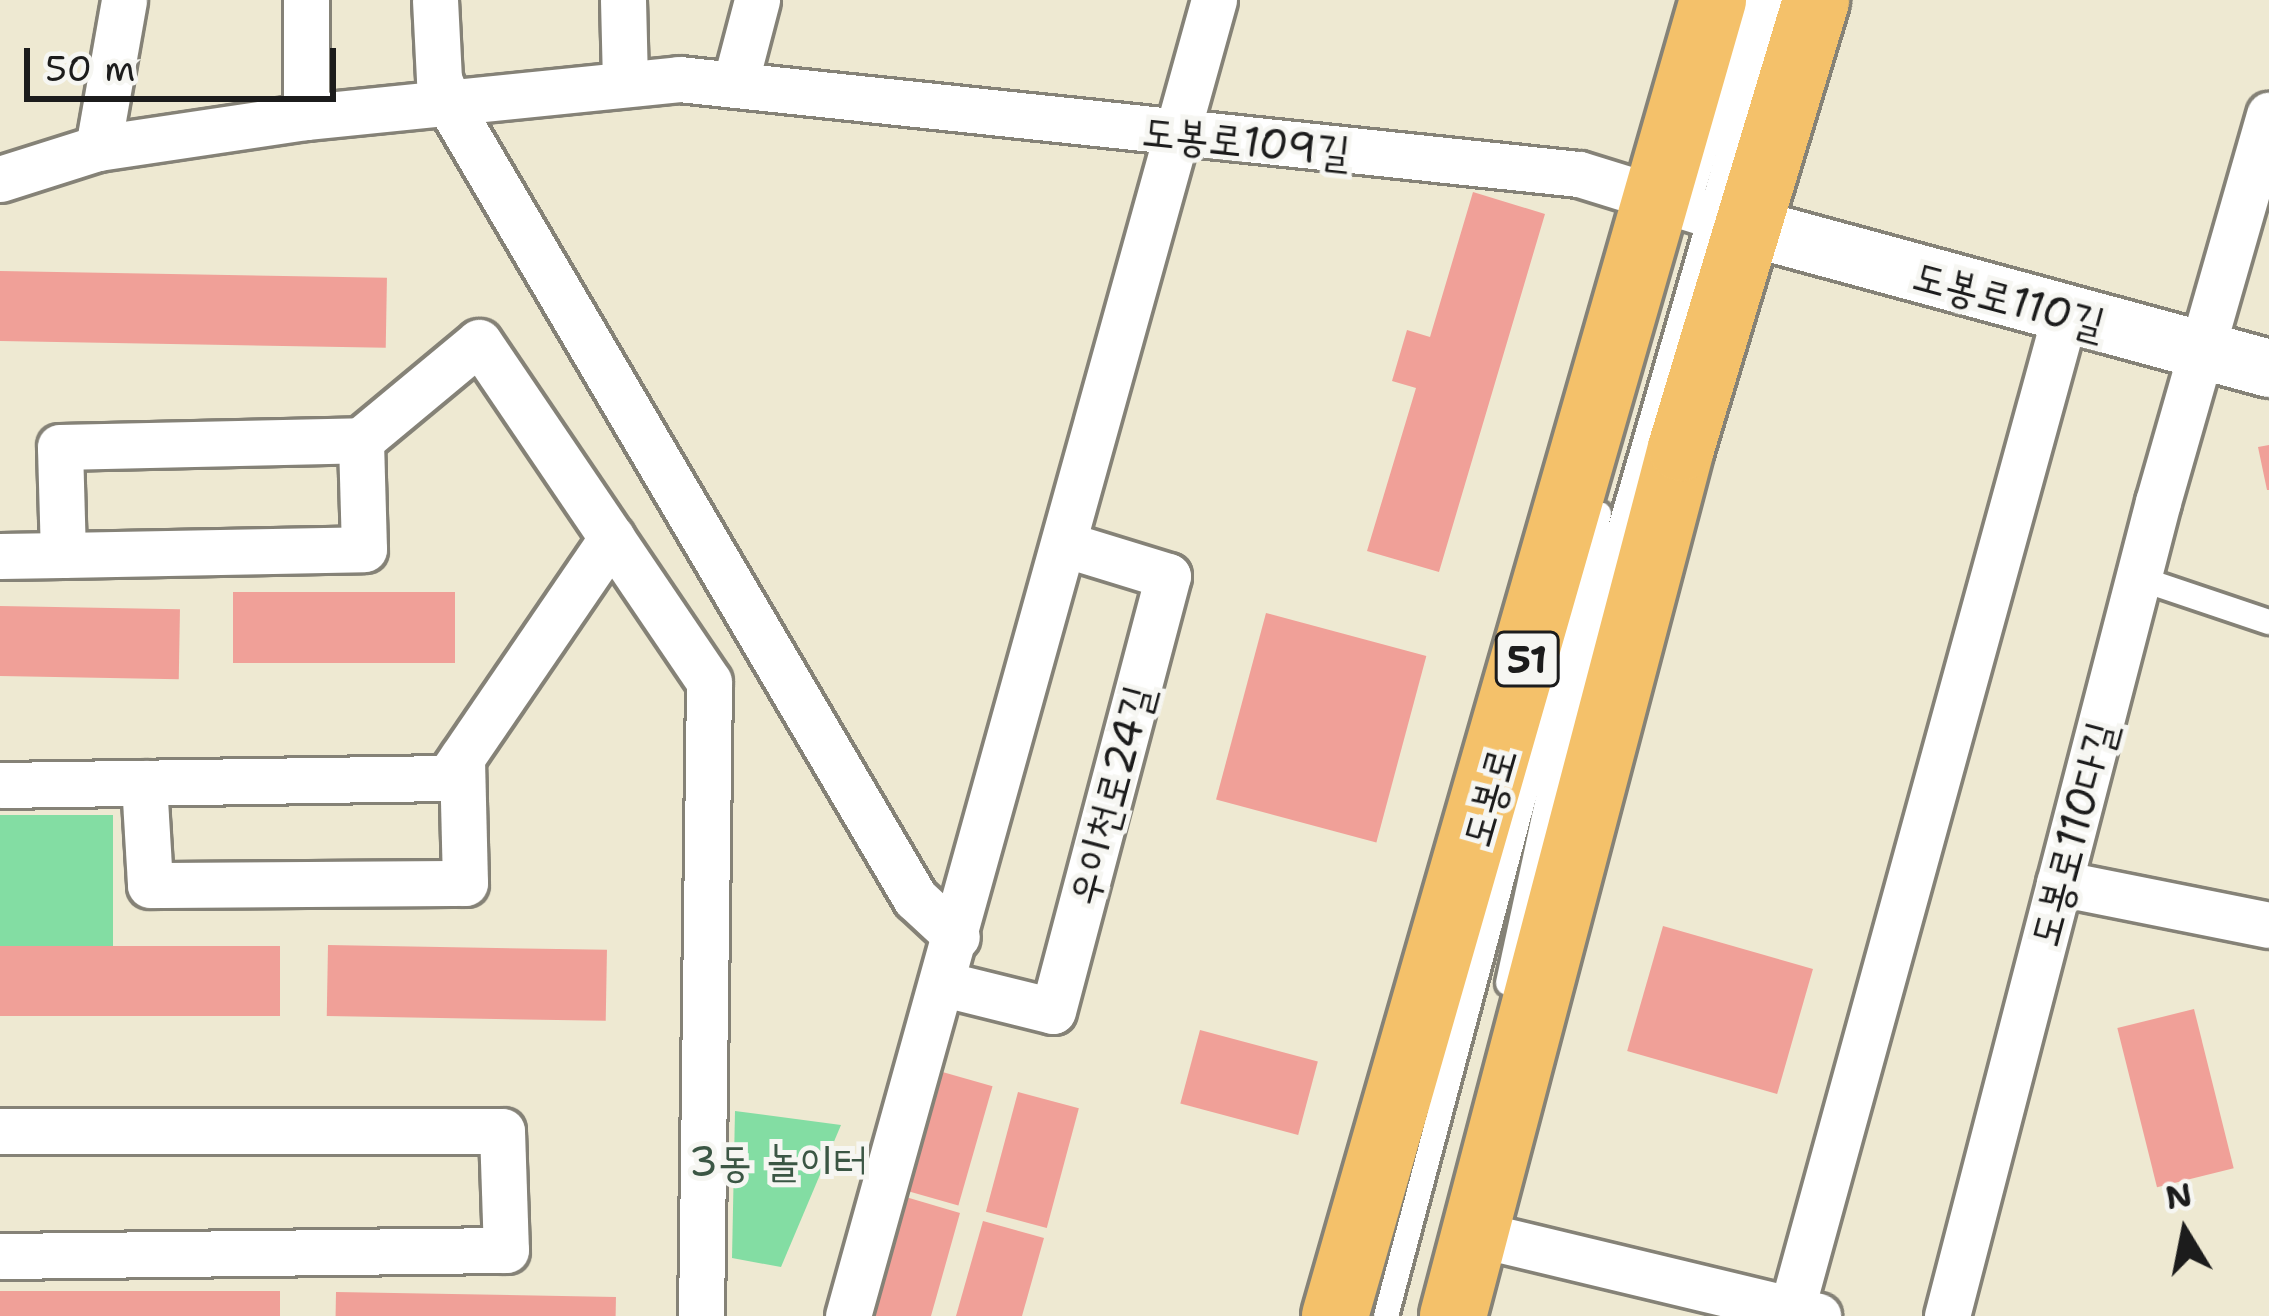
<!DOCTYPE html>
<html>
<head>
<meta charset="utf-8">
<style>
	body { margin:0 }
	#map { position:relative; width:2269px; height:1316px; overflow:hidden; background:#eee9d2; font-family:"Shantell Sans","Poor Story",sans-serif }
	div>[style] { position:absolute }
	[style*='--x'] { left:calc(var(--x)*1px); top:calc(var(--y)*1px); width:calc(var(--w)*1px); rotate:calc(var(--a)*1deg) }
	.green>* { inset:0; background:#83dda3; transform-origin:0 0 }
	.building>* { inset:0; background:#f0a098; transform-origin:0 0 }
	.roads { filter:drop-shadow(3px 0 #858277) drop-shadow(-3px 0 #858277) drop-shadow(0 3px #858277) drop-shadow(0 -3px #858277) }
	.service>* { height:24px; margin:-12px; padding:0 12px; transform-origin:12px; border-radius:12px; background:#fff }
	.minor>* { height:45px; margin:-22.5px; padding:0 22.5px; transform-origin:22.5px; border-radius:22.5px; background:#fff }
	.tertiary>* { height:57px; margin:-28.5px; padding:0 28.5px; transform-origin:28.5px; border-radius:28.5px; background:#fff }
	.primary>* { height:66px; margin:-33px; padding:0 33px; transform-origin:33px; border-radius:33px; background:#f4c16a }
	span { translate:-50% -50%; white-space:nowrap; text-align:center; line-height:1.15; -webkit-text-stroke:10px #f6f6f2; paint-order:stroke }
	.shield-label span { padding:3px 9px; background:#f6f6f2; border:3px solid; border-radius:9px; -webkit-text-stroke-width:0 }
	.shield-label { font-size:39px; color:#1c1c1c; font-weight:700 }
	.street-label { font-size:42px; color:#1c1c1c }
	.park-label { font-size:42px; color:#3b5644 }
	.north { position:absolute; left:2125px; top:1172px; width:120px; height:120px; -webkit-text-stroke:9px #f6f6f2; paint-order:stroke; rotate:350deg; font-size:33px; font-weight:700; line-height:48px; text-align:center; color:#1c1c1c }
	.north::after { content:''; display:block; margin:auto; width:42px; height:54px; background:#1c1c1c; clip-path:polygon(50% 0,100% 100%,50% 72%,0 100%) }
	.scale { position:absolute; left:24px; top:48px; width:312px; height:54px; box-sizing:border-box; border:6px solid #1c1c1c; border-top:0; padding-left:15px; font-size:36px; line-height:42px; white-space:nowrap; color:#1c1c1c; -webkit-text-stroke:9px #f6f6f2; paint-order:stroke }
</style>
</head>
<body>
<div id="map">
	<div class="green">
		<i style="left:113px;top:815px;width:145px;height:113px;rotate:90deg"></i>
		<i style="clip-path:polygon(735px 1111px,841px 1125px,781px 1267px,732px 1258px)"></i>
	</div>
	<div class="building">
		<i style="clip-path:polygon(1473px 192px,1545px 214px,1439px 572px,1367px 551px,1416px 388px,1392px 381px,1407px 330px,1430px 337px)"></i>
		<i style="left:0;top:271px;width:387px;height:70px;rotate:1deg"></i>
		<i style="clip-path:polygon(2269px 445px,2269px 490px,2267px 490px,2258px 447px)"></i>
		<i style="left:455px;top:592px;width:71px;height:222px;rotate:90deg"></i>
		<i style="left:0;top:606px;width:180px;height:70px;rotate:1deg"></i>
		<i style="left:1266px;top:613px;width:166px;height:193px;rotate:15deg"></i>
		<i style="left:1663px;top:926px;width:156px;height:130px;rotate:16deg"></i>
		<i style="left:328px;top:945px;width:279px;height:71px;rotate:1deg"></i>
		<i style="left:0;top:946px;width:280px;height:70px"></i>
		<i style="left:2194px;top:1009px;width:164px;height:79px;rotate:76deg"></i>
		<i style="left:1200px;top:1030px;width:122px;height:76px;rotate:15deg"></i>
		<i style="left:932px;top:1069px;width:63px;height:124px;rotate:16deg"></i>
		<i style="left:1018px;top:1092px;width:63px;height:124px;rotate:15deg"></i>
		<i style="clip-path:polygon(899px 1195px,960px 1213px,931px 1316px,865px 1316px)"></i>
		<i style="clip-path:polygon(983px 1221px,1044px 1238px,1022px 1316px,956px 1316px)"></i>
		<i style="left:0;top:1291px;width:280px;height:25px"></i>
		<i style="left:336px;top:1292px;width:280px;height:24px;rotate:1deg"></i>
	</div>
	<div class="roads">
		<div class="service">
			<i style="--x:1685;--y:216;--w:226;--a:-73"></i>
			<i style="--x:2138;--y:578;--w:138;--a:18.6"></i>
			<i style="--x:1508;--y:983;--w:274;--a:-77.8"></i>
			<i style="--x:1566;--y:715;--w:744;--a:-73.85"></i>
			<i style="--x:1386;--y:1316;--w:830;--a:-75.13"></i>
		</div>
		<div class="minor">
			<i style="--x:306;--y:0;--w:117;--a:90"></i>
			<i style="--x:435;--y:0;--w:79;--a:87.1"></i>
			<i style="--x:439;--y:79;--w:27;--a:68"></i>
			<i style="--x:449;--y:104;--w:921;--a:59.59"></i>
			<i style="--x:915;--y:898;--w:57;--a:42.9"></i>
			<i style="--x:623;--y:0;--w:82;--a:88.6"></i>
			<i style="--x:735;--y:84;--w:87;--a:-75.3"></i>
			<i style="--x:98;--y:148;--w:150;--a:-80"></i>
			<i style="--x:0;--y:179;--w:103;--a:-17.6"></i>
			<i style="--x:98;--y:148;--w:210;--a:-8.5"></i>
			<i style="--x:306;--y:117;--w:375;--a:-5.8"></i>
			<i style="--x:679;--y:79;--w:905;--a:6.03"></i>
			<i style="--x:1579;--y:174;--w:179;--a:17.2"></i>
			<i style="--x:63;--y:555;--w:301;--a:-1.1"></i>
			<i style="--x:364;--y:549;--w:109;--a:-91.6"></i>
			<i style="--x:0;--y:556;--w:63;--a:-0.9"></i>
			<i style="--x:63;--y:555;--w:108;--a:-91.6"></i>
			<i style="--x:60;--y:447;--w:301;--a:-1.3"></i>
			<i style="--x:361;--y:440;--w:153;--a:-39.7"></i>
			<i style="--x:479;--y:342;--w:410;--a:55.9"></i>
			<i style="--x:709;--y:682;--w:634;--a:90.72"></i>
			<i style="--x:144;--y:783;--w:102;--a:86.6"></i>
			<i style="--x:150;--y:885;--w:315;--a:-0.4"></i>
			<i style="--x:465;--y:883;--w:125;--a:-91.4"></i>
			<i style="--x:0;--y:785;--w:448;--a:-0.9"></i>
			<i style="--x:448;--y:778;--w:291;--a:-55.7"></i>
			<i style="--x:2059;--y:883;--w:214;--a:11.3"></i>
			<i style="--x:944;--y:984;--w:112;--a:13.9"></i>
			<i style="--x:1053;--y:1011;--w:450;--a:-75.2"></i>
			<i style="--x:1168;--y:576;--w:109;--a:-162.9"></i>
			<i style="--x:0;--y:1131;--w:502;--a:0"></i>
			<i style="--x:502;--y:1131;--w:119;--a:88.1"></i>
			<i style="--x:506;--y:1250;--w:506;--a:179.32"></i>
			<i style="--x:1477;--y:1234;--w:351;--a:13.5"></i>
			<i style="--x:1792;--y:1308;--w:1031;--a:-74.64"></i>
			<i style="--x:848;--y:1316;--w:1366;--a:-74.46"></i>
			<i style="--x:1947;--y:1316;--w:841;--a:-75.47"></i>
			<i style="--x:2158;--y:502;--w:403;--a:-74"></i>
		</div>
		<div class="tertiary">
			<i style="--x:1750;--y:227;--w:538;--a:15.2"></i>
		</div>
		<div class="primary">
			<i style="--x:1335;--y:1316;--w:1369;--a:-73.97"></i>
			<i style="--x:1453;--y:1316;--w:897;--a:-75.28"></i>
			<i style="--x:1681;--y:448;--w:468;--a:-73.2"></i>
		</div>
	</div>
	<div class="shield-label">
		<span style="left:1527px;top:659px">51</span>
	</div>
	<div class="street-label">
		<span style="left:1246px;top:141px;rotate:6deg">도봉로109길</span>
		<span style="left:2009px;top:299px;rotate:15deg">도봉로110길</span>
		<span style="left:1110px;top:795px;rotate:-75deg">우이천로24길</span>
		<span style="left:1488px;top:797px;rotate:-74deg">도봉로</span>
		<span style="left:2072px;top:834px;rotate:-75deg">도봉로110다길</span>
	</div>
	<div class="park-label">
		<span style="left:778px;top:1161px">3동 놀이터</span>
	</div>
	<div class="north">N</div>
	<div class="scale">50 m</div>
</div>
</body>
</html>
